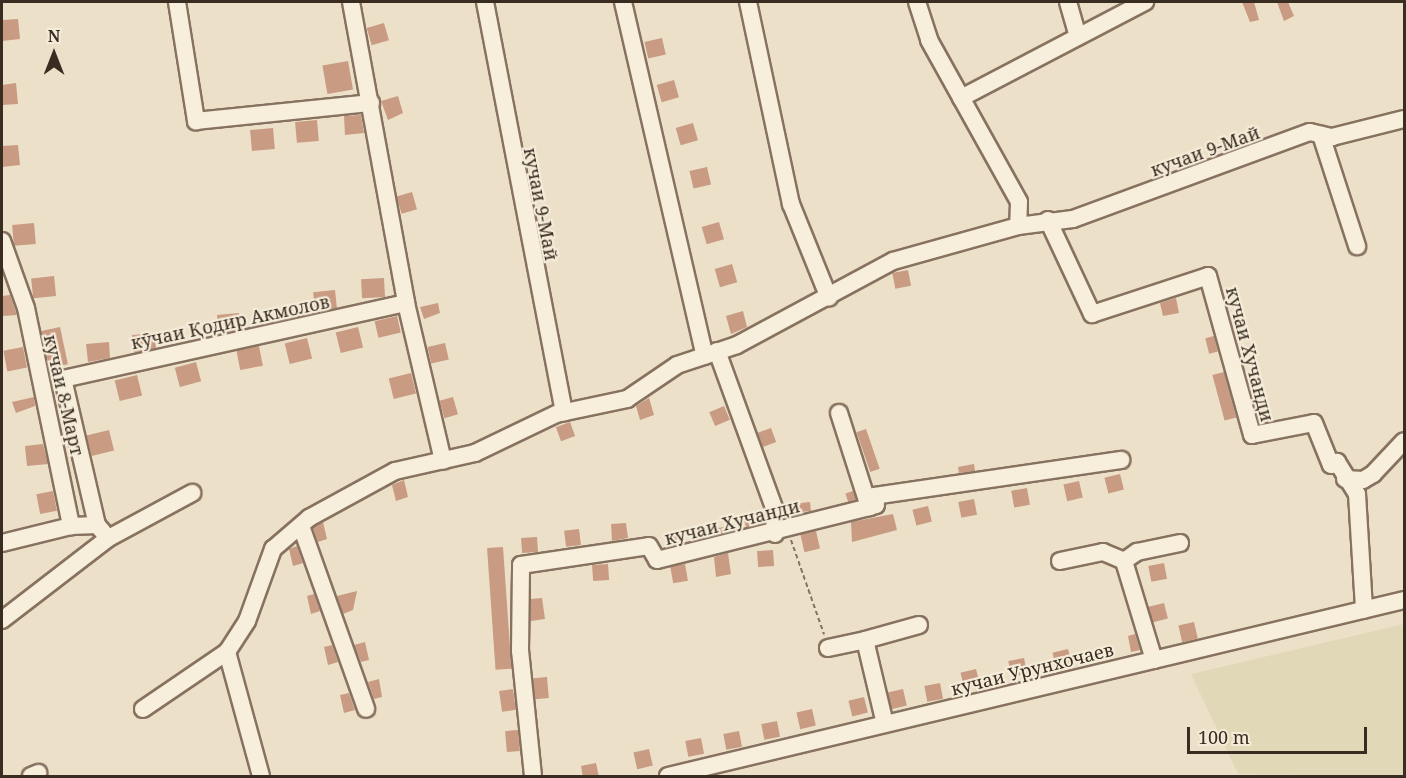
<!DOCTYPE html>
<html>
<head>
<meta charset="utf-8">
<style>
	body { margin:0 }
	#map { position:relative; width:1406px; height:778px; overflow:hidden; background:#ece0c9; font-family:"Noto Serif",serif }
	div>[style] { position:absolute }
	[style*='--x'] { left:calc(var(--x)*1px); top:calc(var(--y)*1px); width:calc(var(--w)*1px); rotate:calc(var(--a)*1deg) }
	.farmland>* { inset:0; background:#e1d8b7 }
	.building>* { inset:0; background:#c89b82; transform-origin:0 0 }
	.path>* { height:2px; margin-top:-1px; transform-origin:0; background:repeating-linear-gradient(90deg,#87725f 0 4.5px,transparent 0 7.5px) }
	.roads { filter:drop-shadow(2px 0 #87725f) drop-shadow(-2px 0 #87725f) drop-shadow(0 2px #87725f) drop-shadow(0 -2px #87725f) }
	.minor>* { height:16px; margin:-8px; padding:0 8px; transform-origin:8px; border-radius:8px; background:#f7eedc }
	span { translate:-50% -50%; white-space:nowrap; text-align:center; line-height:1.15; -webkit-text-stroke:4.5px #f4ebd8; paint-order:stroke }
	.street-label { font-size:18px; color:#392c21 }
	.frame { position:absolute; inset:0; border:3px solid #392c21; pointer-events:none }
	.north { position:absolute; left:24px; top:24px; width:60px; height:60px; -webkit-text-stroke:4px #f4ebd8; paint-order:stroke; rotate:0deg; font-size:16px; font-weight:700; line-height:24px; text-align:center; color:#392c21 }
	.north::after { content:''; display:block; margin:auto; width:21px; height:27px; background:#392c21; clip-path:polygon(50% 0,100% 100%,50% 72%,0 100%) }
	.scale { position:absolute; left:1187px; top:727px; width:180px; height:27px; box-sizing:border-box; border:3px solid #392c21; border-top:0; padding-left:8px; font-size:18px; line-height:21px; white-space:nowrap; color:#392c21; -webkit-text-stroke:4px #f4ebd8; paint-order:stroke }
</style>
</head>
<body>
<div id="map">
	<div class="farmland">
		<i style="clip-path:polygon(1404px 624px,1404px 776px,1238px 774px,1191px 674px)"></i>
	</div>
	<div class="building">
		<i style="clip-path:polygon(1242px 2px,1254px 2px,1259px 20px,1250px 22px)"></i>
		<i style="clip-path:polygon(1277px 2px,1288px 2px,1294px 16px,1284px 21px)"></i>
		<i style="clip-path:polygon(18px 19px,20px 39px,2px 41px,2px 20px)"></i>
		<i style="left:384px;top:23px;width:18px;height:18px;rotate:74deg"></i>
		<i style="left:662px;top:38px;width:17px;height:18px;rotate:77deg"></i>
		<i style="left:348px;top:61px;width:29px;height:26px;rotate:80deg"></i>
		<i style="left:674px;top:80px;width:18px;height:18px;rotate:74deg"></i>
		<i style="clip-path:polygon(16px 83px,18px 104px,2px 105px,2px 85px)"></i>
		<i style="clip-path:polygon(398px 96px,403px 113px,388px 120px,381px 101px)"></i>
		<i style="clip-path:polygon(361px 115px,364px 133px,345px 135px,344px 116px)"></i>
		<i style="left:317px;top:120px;width:21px;height:22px;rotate:85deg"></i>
		<i style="left:693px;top:123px;width:18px;height:18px;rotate:74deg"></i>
		<i style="left:273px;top:128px;width:21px;height:23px;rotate:85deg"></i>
		<i style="clip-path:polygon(18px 145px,20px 165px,2px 167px,2px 146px)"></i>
		<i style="left:707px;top:167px;width:18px;height:18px;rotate:77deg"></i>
		<i style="left:412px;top:192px;width:18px;height:16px;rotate:74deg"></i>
		<i style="left:719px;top:222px;width:18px;height:18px;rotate:74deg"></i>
		<i style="left:34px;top:223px;width:21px;height:22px;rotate:85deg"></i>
		<i style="left:732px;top:264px;width:19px;height:18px;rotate:74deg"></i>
		<i style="left:908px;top:270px;width:16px;height:16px;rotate:79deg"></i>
		<i style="left:54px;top:276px;width:20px;height:23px;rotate:84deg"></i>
		<i style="left:384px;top:278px;width:19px;height:23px;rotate:87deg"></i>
		<i style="left:335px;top:290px;width:18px;height:22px;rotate:84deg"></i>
		<i style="clip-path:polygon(10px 295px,17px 315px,2px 316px,2px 296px)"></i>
		<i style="clip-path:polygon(1176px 298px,1179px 313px,1163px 316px,1160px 303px)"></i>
		<i style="clip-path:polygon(438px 303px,440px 313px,424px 319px,420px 307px)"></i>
		<i style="clip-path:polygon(743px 311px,747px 327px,731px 334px,726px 316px)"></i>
		<i style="clip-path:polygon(239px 313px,241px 329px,219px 334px,217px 315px)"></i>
		<i style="left:397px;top:316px;width:17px;height:23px;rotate:77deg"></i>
		<i style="left:60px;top:327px;width:38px;height:19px;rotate:78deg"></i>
		<i style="left:358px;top:327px;width:21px;height:23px;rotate:76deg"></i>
		<i style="clip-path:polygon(154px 333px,156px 348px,134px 353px,132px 335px)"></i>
		<i style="left:1214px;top:336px;width:16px;height:9px;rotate:76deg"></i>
		<i style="left:307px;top:338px;width:21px;height:23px;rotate:76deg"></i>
		<i style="clip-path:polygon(109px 342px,110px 358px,88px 362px,86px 344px)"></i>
		<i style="left:445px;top:343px;width:17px;height:18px;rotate:77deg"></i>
		<i style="left:259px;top:346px;width:20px;height:23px;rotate:79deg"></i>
		<i style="left:23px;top:347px;width:21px;height:20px;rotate:79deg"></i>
		<i style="left:196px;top:362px;width:20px;height:22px;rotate:75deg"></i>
		<i style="left:1224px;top:372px;width:47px;height:12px;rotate:75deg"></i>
		<i style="left:411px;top:373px;width:21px;height:23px;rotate:76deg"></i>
		<i style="left:137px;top:375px;width:21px;height:23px;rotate:76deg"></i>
		<i style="clip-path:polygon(34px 397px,35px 406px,16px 413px,12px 402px)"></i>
		<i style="left:453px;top:397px;width:18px;height:14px;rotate:74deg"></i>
		<i style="clip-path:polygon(649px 398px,654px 415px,640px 420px,636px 406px)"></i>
		<i style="left:724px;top:406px;width:15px;height:16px;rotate:67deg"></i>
		<i style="left:570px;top:422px;width:15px;height:15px;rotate:70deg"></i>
		<i style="left:771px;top:428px;width:15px;height:14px;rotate:70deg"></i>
		<i style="left:866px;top:429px;width:42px;height:10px;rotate:71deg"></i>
		<i style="left:109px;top:430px;width:21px;height:23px;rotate:76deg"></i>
		<i style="clip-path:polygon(43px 444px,48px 464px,27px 466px,25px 446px)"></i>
		<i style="clip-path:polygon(974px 464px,975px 471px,959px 473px,958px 467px)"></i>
		<i style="left:1120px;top:474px;width:16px;height:16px;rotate:76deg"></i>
		<i style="clip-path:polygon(404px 480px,408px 497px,396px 501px,392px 485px)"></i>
		<i style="left:1079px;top:481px;width:17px;height:16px;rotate:77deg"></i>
		<i style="left:1027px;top:488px;width:17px;height:16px;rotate:80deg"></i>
		<i style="left:53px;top:491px;width:20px;height:17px;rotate:79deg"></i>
		<i style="left:853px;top:491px;width:9px;height:8px;rotate:72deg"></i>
		<i style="left:974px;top:499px;width:16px;height:16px;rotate:79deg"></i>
		<i style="left:810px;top:502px;width:9px;height:16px;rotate:84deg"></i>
		<i style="left:928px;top:506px;width:16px;height:16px;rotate:76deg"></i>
		<i style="clip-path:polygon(893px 514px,897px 530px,852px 542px,851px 522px)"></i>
		<i style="clip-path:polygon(761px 519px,761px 523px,746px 527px,744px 521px)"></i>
		<i style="clip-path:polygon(323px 522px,327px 539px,318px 542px,313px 528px)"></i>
		<i style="clip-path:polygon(626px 523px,628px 538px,612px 541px,611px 524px)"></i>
		<i style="clip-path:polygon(725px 527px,726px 532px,711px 536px,710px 529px)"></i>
		<i style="left:579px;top:529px;width:16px;height:15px;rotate:83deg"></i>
		<i style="left:816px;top:531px;width:18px;height:16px;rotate:77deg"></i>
		<i style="clip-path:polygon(681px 533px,683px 543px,667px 547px,666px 534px)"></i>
		<i style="left:537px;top:537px;width:15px;height:16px;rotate:86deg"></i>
		<i style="clip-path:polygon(297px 546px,303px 563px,293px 566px,289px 549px)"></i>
		<i style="left:503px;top:547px;width:122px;height:16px;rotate:86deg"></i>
		<i style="left:773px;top:550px;width:16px;height:16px;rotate:86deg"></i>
		<i style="clip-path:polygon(728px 553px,731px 574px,716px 577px,714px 557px)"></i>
		<i style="left:1164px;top:563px;width:16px;height:16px;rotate:79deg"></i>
		<i style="left:608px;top:564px;width:16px;height:16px;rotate:86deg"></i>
		<i style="left:685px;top:564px;width:17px;height:15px;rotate:80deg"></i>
		<i style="clip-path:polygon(357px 591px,353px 610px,343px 614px,337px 596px)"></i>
		<i style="clip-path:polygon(314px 594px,320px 611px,311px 614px,307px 596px)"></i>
		<i style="clip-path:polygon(542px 598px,545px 619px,531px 621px,531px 599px)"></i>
		<i style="left:1164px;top:603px;width:16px;height:16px;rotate:76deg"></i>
		<i style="left:1194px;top:622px;width:17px;height:16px;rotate:77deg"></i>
		<i style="clip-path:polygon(1135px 634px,1140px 650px,1131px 652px,1128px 636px)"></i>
		<i style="clip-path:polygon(365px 642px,369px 660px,361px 662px,354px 645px)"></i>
		<i style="clip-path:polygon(332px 645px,338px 662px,328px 665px,324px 647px)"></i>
		<i style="left:1068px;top:649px;width:16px;height:16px;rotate:76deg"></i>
		<i style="left:1024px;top:658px;width:16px;height:16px;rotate:79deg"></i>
		<i style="left:976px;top:669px;width:16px;height:16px;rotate:76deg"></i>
		<i style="left:547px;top:677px;width:21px;height:14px;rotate:85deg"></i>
		<i style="clip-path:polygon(379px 679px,382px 697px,374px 699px,368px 682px)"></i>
		<i style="left:940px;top:683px;width:16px;height:16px;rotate:79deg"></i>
		<i style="left:513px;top:689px;width:21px;height:14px;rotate:82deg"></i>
		<i style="left:903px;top:689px;width:17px;height:16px;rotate:77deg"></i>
		<i style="clip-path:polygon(349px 693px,355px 710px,344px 713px,340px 695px)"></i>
		<i style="left:864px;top:697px;width:16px;height:16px;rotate:76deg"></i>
		<i style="left:812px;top:709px;width:17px;height:16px;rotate:77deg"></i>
		<i style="left:777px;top:721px;width:16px;height:16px;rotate:79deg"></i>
		<i style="left:518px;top:730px;width:21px;height:13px;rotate:85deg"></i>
		<i style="left:739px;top:731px;width:16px;height:16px;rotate:79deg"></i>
		<i style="left:701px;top:738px;width:16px;height:16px;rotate:79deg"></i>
		<i style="left:649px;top:749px;width:17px;height:16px;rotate:77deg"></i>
		<i style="clip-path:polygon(596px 763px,599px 777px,583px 777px,581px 766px)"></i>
	</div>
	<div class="path">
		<i style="--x:791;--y:540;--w:100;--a:70.7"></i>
	</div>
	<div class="roads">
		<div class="minor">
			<i style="--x:177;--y:2;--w:121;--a:80.9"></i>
			<i style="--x:196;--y:121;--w:176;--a:-5.9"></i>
			<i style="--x:351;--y:2;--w:306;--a:79.6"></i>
			<i style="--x:406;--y:303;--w:162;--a:76.8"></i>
			<i style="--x:485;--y:2;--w:418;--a:79.1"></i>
			<i style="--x:623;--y:2;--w:363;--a:77"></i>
			<i style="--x:748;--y:2;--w:207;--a:78"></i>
			<i style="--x:791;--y:204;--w:101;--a:68"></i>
			<i style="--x:917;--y:2;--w:40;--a:72"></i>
			<i style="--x:929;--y:40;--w:185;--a:60.9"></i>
			<i style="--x:1019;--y:202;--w:24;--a:92"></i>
			<i style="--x:1068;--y:2;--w:36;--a:74"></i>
			<i style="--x:961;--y:98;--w:208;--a:-27.6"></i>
			<i style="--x:1321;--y:135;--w:117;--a:72"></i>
			<i style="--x:1048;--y:220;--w:104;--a:64.9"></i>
			<i style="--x:1092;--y:314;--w:122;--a:-18.1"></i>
			<i style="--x:1208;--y:276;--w:165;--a:74.5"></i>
			<i style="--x:1252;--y:435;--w:63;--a:-11"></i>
			<i style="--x:1314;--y:423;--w:45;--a:68"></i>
			<i style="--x:1331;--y:465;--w:7;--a:-27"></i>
			<i style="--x:1337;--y:462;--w:38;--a:58"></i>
			<i style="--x:1357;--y:494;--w:116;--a:86.5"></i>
			<i style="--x:2;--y:241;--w:71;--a:70.3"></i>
			<i style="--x:26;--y:308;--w:223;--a:78.3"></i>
			<i style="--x:717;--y:351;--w:167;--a:70"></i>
			<i style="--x:774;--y:508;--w:26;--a:88"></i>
			<i style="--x:839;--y:413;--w:99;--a:72.3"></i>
			<i style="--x:1345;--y:479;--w:18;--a:3"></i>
			<i style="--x:1363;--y:480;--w:12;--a:-31"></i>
			<i style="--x:1373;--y:474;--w:45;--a:-46.8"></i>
			<i style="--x:97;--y:525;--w:150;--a:-103.1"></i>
			<i style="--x:63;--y:379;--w:351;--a:-12.5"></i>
			<i style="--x:301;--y:526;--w:194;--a:70.4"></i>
			<i style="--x:2;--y:543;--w:71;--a:-13.8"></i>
			<i style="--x:71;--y:526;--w:26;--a:-2"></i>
			<i style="--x:97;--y:525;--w:9;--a:49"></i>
			<i style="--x:1060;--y:561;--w:44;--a:-11.8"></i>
			<i style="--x:1103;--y:552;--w:23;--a:23"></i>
			<i style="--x:2;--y:620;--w:133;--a:-37.6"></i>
			<i style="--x:107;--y:539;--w:97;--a:-28.4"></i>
			<i style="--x:865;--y:640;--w:56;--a:-15.5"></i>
			<i style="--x:828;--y:648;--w:38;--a:-12"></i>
			<i style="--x:865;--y:640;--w:86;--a:76.6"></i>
			<i style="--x:1154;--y:660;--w:103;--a:-106.9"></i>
			<i style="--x:1124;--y:561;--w:16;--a:-35"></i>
			<i style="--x:1137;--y:552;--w:44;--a:-11.8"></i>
			<i style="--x:143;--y:709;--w:102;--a:-34.2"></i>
			<i style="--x:31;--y:776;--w:8;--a:-23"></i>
			<i style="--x:261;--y:776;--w:129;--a:-105.3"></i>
			<i style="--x:227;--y:652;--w:37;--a:-57"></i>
			<i style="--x:247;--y:621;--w:77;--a:-70.1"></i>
			<i style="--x:273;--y:549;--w:48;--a:-40.7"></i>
			<i style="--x:309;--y:518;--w:98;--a:-28.7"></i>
			<i style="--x:395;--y:471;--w:82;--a:-12.7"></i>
			<i style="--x:475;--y:453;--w:90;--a:-25.7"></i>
			<i style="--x:556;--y:414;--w:73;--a:-11.9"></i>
			<i style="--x:627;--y:399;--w:60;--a:-34.2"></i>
			<i style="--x:677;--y:365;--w:63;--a:-18.4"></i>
			<i style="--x:737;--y:345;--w:177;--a:-28.3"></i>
			<i style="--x:893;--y:261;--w:130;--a:-15.6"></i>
			<i style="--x:1018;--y:226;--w:55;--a:-7.3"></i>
			<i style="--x:1073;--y:219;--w:252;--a:-20.2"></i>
			<i style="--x:1310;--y:132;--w:23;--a:13"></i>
			<i style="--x:1332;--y:137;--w:74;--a:-14"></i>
			<i style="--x:533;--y:776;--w:126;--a:-95.9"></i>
			<i style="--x:520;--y:651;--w:86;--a:-89.3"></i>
			<i style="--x:521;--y:565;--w:129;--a:-8.4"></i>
			<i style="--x:649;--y:546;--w:16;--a:60"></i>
			<i style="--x:657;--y:560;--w:219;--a:-14"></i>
			<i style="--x:869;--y:507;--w:7;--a:-16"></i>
			<i style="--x:876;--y:505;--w:9;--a:-103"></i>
			<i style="--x:874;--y:496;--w:250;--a:-8.3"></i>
			<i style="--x:668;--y:776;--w:757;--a:-13.45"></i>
		</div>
	</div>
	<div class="street-label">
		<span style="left:1205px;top:151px;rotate:-20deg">кучаи 9-Май</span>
		<span style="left:541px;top:204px;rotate:79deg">кучаи 9-Май</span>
		<span style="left:230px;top:322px;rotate:-12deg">кӯчаи Қодир Акмолов</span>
		<span style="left:1250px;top:354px;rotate:75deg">кучаи Хучанди</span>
		<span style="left:64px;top:395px;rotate:77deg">кучаи 8-Март</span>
		<span style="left:732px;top:522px;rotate:-14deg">кучаи Хучанди</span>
		<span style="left:1032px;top:669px;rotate:-14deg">кучаи Урунхочаев</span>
	</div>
	<div class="frame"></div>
	<div class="north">N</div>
	<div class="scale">100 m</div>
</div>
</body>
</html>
